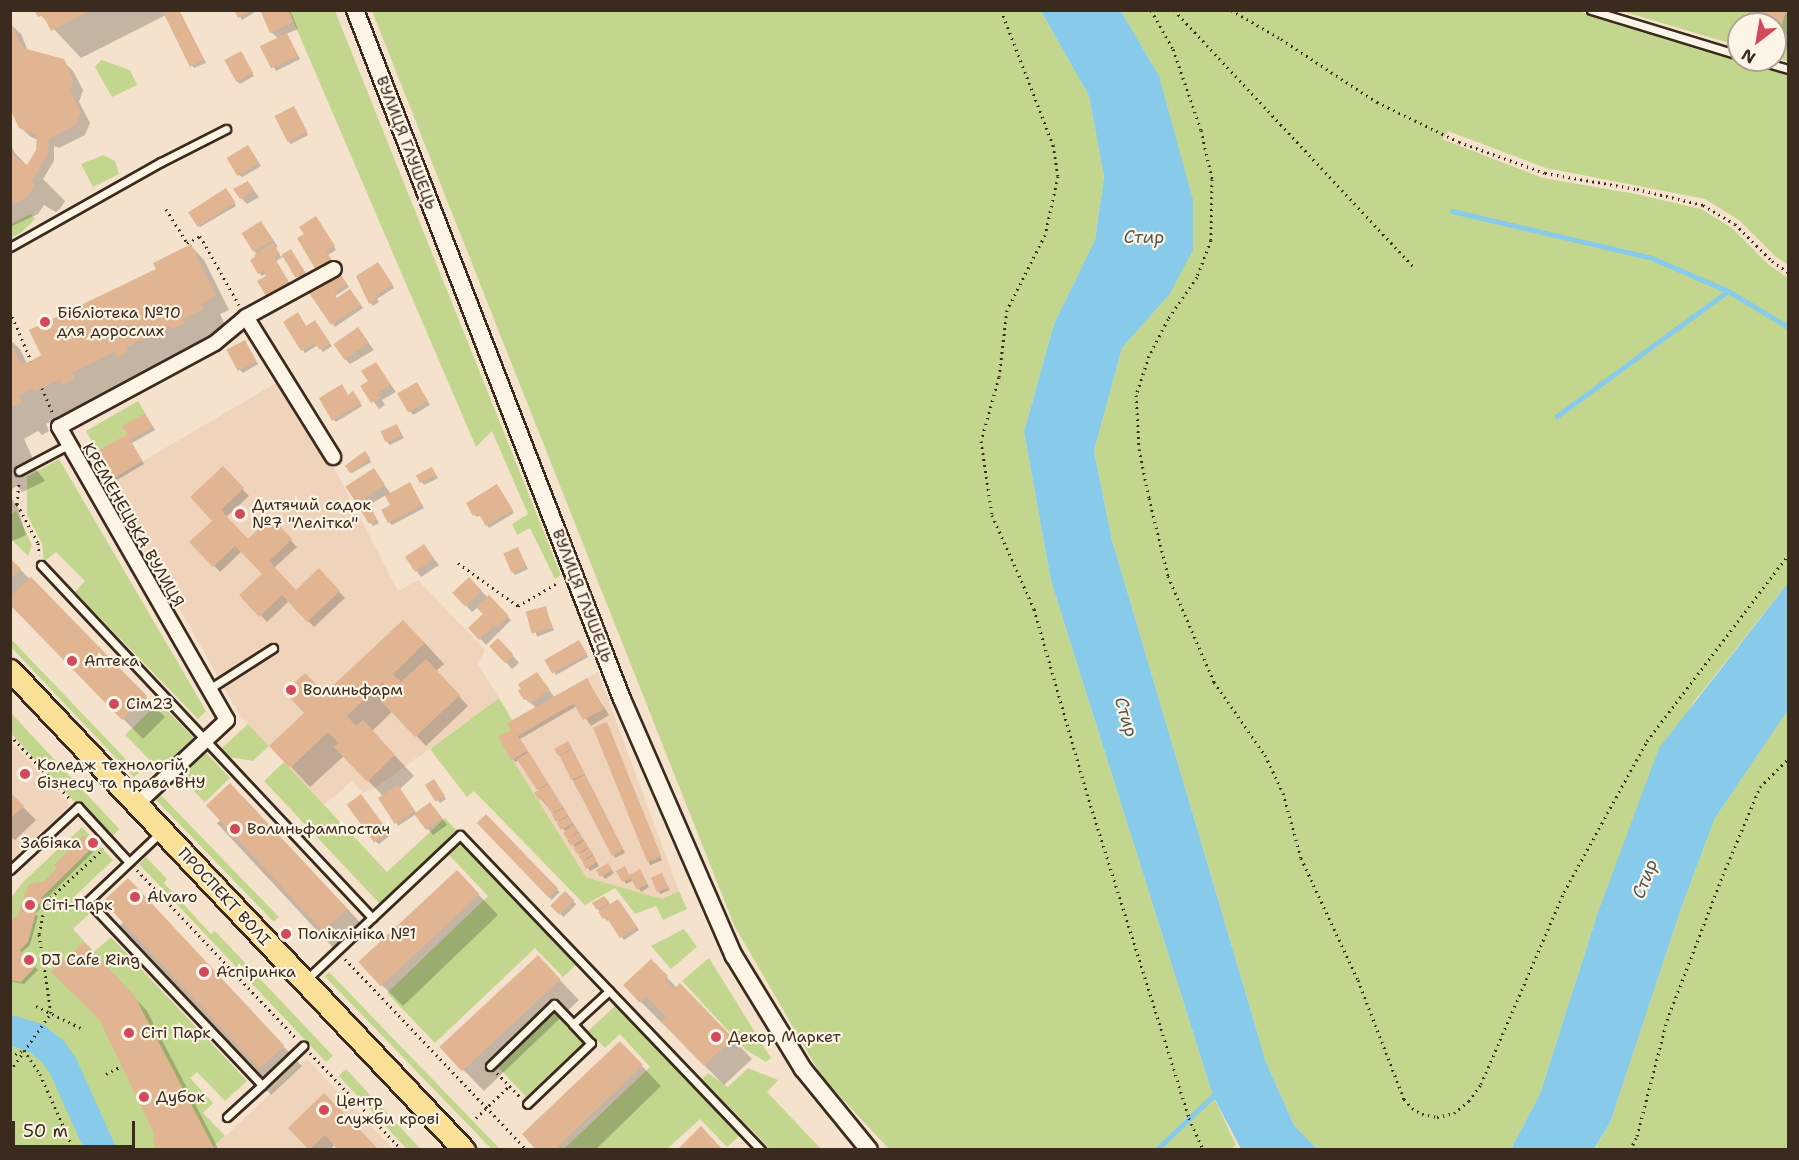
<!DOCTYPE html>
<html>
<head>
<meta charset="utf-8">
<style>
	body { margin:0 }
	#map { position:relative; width:1799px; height:1160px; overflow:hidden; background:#f4e2cc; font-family:"Shantell Sans",sans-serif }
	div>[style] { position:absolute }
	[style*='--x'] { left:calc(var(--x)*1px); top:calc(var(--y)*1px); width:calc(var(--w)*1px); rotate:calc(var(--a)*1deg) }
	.built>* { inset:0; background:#efd4bb }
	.green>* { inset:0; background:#c2d78d; transform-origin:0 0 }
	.water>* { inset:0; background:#88cae9 }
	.shadow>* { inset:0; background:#0003; transform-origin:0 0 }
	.stream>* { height:5px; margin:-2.5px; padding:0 2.5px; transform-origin:2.5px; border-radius:2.5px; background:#88cae9 }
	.river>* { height:30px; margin:-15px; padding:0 15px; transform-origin:15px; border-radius:15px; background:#88cae9 }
	.building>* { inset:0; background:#e2b592; transform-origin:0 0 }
	.path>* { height:3px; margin-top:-1.5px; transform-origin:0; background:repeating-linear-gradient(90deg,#3b2a1e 0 1.5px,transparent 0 6px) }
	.roads { filter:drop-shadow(2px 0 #3b2a1e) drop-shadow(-2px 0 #3b2a1e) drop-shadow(0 2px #3b2a1e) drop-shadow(0 -2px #3b2a1e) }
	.service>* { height:7px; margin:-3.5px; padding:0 3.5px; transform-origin:3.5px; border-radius:3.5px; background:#fcf5e5 }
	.minor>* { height:14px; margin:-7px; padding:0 7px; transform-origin:7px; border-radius:7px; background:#fcf5e5 }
	.tertiary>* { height:16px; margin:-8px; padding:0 8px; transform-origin:8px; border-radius:8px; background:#fcf5e5 }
	.primary>* { height:21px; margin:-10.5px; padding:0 10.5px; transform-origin:10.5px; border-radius:10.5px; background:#fadf96 }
	.dots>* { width:16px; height:16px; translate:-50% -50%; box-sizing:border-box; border:3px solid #fcf5e5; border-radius:50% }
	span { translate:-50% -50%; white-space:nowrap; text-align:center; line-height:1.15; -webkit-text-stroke:4.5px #fcf5e5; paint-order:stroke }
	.street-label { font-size:16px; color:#3b2a1e }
	.poi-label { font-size:16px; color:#3b2a1e }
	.left { translate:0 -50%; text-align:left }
	.right { translate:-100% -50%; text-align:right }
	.water-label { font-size:18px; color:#525a5b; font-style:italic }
	.frame { position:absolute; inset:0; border:12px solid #3b2a1e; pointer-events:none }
	.north { position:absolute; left:1727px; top:12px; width:60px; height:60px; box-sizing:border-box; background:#fcf5e5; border:2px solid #afa495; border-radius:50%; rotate:211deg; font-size:16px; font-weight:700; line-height:24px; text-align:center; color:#3b2a1e }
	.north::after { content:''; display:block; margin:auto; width:21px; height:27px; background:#d1495b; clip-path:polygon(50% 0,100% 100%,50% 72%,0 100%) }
	.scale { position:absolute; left:12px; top:1121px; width:123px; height:27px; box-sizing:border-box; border:3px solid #3b2a1e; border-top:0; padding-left:8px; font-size:18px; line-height:21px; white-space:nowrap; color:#3b2a1e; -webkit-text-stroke:4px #fcf5e5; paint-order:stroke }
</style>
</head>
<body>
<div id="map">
	<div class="built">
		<i style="clip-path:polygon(281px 380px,331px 462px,398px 591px,418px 580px,485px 650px,478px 664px,499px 698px,374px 789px,363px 793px,352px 781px,324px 805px,239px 714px,183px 615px,104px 484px)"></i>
		<i style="clip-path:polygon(598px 672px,679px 891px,662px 899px,586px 877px,498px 737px,507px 723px)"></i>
		<i style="clip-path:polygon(11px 742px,70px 805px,11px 861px)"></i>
		<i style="clip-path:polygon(307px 1059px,393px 1149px,215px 1150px,214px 1147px)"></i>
	</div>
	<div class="green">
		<i style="clip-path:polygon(289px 11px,335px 11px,561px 575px,555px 579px,530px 528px,517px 535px,512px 524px,528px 514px,492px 431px,476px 447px)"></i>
		<i style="clip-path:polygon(372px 11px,1041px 11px,1089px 96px,1104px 177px,1095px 240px,1054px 324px,1024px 432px,1051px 581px,1213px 1096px,1236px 1145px,1231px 1149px,889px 1149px,822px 1077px,734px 925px)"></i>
		<i style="clip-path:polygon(1121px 11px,1578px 11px,1788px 75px,1788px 265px,1776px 257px,1739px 220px,1705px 199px,1546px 168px,1448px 131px,1442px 139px,1543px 178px,1636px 194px,1701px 209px,1732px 228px,1769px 265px,1788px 278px,1788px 583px,1693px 703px,1597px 915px,1540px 1094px,1511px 1149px,1317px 1149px,1294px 1125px,1266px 1062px,1112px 540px,1094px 451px,1122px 348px,1169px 295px,1159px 76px)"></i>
		<i style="clip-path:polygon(1622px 11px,1788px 11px,1788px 62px,1775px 57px,1775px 24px,1739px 24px,1739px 46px)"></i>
		<i style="clip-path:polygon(101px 60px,130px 70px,137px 85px,112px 97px,95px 67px)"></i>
		<i style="clip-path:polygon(103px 155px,115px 161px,119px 174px,93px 187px,81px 164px)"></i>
		<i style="clip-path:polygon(31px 214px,35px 219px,22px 232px,11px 238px,11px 224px)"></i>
		<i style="clip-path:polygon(138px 401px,145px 413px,123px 426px,127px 434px,97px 451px,86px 431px)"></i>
		<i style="clip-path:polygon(59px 459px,206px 711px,198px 719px,75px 592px,85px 581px,56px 552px,44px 562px,42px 543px,27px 515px,27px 477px)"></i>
		<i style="clip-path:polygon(16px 511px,32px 545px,28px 556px,11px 539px,11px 514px)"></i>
		<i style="clip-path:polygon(10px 638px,139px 773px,134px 777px,11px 647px)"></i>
		<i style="clip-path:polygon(499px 698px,512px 720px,511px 730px,499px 738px,586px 877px,662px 899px,679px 891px,687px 909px,663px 920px,656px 906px,635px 914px,615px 888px,585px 905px,474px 791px,467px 797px,430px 749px)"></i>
		<i style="left:159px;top:702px;width:53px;height:47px;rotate:46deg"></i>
		<i style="clip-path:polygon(1788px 710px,1788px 1149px,1594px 1150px,1610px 1123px,1683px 903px,1715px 818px)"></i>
		<i style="left:11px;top:713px;width:159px;height:14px;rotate:47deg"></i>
		<i style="clip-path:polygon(248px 724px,269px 746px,253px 761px,229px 757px,221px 749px)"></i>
		<i style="left:205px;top:752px;width:36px;height:35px;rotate:46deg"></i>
		<i style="clip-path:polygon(284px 762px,387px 872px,445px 818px,458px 832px,380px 904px,264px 781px)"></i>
		<i style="left:160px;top:794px;width:171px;height:7px;rotate:46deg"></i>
		<i style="clip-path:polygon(82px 827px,113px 860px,73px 898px,89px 914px,73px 929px,94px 952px,111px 937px,247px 1081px,225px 1101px,197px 1072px,190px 1078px,213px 1103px,203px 1113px,225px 1136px,214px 1146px,215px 1149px,11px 1149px,10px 899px,23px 882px)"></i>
		<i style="clip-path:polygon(460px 842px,577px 964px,563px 977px,535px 948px,435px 1043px,387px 993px,488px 896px,448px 854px)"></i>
		<i style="clip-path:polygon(146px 857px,167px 879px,164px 883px,211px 934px,215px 931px,333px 1056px,326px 1062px,139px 864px)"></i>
		<i style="clip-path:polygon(684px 929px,697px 947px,671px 969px,651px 946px)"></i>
		<i style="clip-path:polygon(709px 958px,771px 1058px,766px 1062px,746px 1050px,682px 981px)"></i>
		<i style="left:329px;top:972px;width:245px;height:6px;rotate:46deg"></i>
		<i style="clip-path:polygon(616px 1005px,740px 1135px,727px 1147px,700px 1119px,667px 1149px,564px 1149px,650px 1067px,620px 1034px,605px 1048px,588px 1031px)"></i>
		<i style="left:554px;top:1011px;width:44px;height:79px;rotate:47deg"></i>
		<i style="clip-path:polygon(748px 1068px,778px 1080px,767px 1092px,821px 1149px,770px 1149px,702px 1079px,708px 1073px,728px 1087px)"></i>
		<i style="left:346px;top:1069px;width:110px;height:10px;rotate:47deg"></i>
	</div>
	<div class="water">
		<i style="clip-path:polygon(1041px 11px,1121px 11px,1159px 76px,1193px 200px,1193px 250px,1169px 295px,1122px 348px,1094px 451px,1112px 540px,1266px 1062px,1294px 1125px,1317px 1149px,1241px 1149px,1213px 1096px,1051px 581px,1024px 432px,1054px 324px,1095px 240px,1104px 177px,1089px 96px)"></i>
		<i style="clip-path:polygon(1788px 583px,1788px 710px,1715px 818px,1683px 903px,1610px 1123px,1594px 1149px,1511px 1149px,1540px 1094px,1597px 915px,1659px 748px)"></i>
	</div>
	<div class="shadow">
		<i style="clip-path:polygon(36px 10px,179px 10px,206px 63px,194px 68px,192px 66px,166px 15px,81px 58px)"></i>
		<i style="clip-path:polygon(236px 10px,254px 10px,255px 12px,242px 20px)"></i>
		<i style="clip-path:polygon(262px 10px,290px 10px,298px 29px,286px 34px,300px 59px,276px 71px,263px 48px,279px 39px,271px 32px)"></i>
		<i style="clip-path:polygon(1785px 12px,1788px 15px,1788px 30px,1785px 42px,1775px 40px,1775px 24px,1748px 24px)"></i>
		<i style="clip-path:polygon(11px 25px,21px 34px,28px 51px,63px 61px,73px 71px,83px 90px,79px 102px,90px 123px,85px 135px,59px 148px,54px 146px,54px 161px,43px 179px,65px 201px,60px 209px,56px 212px,44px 205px,38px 214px,12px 226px,10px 143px,15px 153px,28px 167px,38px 150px,38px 140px,31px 137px,20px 127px,14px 113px,10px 115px)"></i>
		<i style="clip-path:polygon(243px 55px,254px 76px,240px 84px,237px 81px)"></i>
		<i style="clip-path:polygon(294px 108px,308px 135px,291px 144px,288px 141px)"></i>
		<i style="clip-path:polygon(251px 150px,261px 166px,242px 177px,239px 175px)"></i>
		<i style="clip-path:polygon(247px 182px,259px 197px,247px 204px,241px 198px)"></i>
		<i style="clip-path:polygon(229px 193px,236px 206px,200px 227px,197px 225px)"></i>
		<i style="clip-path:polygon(319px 221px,336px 250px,328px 255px,334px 265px,321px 273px)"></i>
		<i style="clip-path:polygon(261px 222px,278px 247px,276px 248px,281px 257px,291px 251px,310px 279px,302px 283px,284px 256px,276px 261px,290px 285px,270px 298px,267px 295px,268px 276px,267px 273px,262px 276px,259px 273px,257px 254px,254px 251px)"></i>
		<i style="clip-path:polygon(191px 246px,204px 260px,229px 310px,220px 314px,231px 338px,64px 419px,62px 416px,46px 424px,49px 431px,42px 435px,38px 431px,24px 439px,34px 461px,32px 464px,45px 481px,22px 492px,17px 486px,10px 490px,10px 340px,20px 349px,27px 364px,44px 355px)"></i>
		<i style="clip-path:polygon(381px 267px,394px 288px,377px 299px,379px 302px,373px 306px,362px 290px)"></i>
		<i style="clip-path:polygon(342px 277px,349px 287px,335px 296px,337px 299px,350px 290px,363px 308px,335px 327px,312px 293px)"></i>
		<i style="clip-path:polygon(300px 317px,307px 327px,315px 322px,332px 346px,323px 352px,318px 345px,305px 353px,303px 350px)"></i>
		<i style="clip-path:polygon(358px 329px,374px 350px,350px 364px,344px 358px)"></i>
		<i style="clip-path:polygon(247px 345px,258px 364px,243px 373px,240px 370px)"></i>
		<i style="clip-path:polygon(376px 364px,396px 392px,382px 400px,385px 405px,379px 409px,362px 386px,370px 382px)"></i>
		<i style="clip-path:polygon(419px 387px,430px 405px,413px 415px,399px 395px)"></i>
		<i style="clip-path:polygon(349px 396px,356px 396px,362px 406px,336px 422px,334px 420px)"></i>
		<i style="clip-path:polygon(145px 415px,155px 430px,132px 443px,144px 464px,117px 480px,114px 477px,129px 435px)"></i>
		<i style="clip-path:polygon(397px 426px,404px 438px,390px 445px,387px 442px)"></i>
		<i style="clip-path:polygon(368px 456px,371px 462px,352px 473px,349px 470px)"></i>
		<i style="clip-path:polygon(223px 468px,249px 496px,226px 517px,248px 541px,271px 519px,297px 547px,274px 568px,296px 592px,319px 570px,345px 598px,314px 627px,289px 601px,267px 622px,242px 595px,264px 574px,242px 551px,220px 572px,192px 542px,214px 521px)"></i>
		<i style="clip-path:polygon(432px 469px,438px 478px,424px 485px,418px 476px)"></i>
		<i style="clip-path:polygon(373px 470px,391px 494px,412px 487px,424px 508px,392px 525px,389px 522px,392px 506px,386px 495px,369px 505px,379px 523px,373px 526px,357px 502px)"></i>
		<i style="clip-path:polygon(500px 489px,514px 513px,489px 528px,481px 515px,477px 517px,475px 515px)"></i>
		<i style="clip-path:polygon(10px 496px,21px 512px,19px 513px,26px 535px,10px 542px)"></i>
		<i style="clip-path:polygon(424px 546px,439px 565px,421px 577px,406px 557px)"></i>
		<i style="clip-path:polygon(518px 549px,528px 569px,515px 575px,513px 572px)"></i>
		<i style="clip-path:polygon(10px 559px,165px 717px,143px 739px,10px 603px)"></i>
		<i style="clip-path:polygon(469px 579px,511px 620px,486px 645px,470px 628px,490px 623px,478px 607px,472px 612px,454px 593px)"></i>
		<i style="left:545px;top:607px;width:25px;height:18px;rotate:69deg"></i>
		<i style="clip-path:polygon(423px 641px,444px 664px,436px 671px,468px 706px,426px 746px,393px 711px,372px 731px,414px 776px,400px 789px,417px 814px,436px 810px,447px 825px,433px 835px,416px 814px,398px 826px,384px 797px,344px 756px,310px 787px,291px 767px,325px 695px)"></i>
		<i style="clip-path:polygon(581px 644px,588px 657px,556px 675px,547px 659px)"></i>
		<i style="clip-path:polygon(491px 646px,504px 646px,519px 663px,512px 669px)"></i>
		<i style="clip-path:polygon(537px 674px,555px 698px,586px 680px,609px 715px,591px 726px,577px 706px,520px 739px,592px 853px,599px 866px,590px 871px,555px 816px,536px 793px,540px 791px,519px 760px,515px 762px,513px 759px,500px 738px,513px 731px,537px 708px,525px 699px)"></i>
		<i style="left:607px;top:724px;width:147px;height:13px;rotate:68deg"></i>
		<i style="clip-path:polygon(570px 745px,625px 853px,615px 858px,556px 749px)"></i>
		<i style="clip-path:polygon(436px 784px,446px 799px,440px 803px,427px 785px)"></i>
		<i style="clip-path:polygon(10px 794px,36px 820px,15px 840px,10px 837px)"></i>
		<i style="left:244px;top:798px;width:170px;height:37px;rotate:47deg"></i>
		<i style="clip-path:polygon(363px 799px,391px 835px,379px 844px,376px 842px)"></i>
		<i style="left:486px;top:816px;width:106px;height:11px;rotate:46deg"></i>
		<i style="clip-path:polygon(84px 837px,96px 849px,43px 902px,45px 904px,35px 914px,38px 916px,30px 945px,21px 953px,38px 970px,24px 984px,10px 981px,10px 924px)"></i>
		<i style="clip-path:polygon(610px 868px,614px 873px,605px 879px,598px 871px)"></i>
		<i style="clip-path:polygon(624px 868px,630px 876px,642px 874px,649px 887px,641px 892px,634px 880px,626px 884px,624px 881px)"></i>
		<i style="clip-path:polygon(662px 875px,670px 890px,660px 894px,658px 891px)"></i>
		<i style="clip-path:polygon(476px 892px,498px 915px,403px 1006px,361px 964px)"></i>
		<i style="left:565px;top:893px;width:16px;height:18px;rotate:45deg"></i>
		<i style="left:147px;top:900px;width:227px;height:42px;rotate:47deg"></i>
		<i style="clip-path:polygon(607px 900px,611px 906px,621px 904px,639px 930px,624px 940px,609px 919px,607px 921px,598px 909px)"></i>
		<i style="clip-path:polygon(97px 957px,147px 1011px,219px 1150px,156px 1150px,155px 1130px)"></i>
		<i style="clip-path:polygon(651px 961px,677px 988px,700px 1005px,752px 1059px,724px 1085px,641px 1002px)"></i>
		<i style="clip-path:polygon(557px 977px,579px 1000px,484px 1091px,442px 1048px)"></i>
		<i style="clip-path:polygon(639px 1063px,661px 1086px,595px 1150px,538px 1150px)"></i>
		<i style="clip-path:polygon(324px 1095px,335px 1144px,330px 1150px,311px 1150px,290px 1128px)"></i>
	</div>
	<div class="stream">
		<i style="--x:1452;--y:211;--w:205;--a:13.2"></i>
		<i style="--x:1652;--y:258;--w:83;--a:23.5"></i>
		<i style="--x:1728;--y:291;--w:70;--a:31"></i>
		<i style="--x:1557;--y:416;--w:212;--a:-36.2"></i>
		<i style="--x:1156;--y:1150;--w:83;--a:-43.5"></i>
	</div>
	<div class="river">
		<i style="--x:10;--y:1030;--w:27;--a:17"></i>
		<i style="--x:36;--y:1038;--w:22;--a:39"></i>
		<i style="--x:53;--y:1052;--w:17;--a:54"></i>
		<i style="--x:63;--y:1066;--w:92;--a:65.7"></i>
	</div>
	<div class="building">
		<i style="clip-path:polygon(34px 10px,91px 10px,51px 31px,43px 15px,38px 17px)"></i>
		<i style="clip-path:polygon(162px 10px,179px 10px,204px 60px,190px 67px)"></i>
		<i style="clip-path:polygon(234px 10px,252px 10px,238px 18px)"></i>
		<i style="clip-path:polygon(260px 10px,288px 10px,293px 22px,270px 33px)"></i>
		<i style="clip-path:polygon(1750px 10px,1786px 10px,1779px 37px,1775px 36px,1775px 24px,1747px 24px)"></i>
		<i style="clip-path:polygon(10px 22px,23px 48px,64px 59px,73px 79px,70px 91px,81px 112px,76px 125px,49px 139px,48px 154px,32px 181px,35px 186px,26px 198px,10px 206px,10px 153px,27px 165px,36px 150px,37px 135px,19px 128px,10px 109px)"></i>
		<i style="left:287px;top:33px;width:25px;height:30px;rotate:64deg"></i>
		<i style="left:241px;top:51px;width:25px;height:19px;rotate:61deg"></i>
		<i style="left:294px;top:106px;width:29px;height:22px;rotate:63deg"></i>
		<i style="left:248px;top:145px;width:21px;height:25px;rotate:59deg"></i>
		<i style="clip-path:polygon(248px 181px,254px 190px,240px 199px,233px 189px)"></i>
		<i style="left:226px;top:188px;width:17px;height:45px;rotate:57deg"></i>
		<i style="clip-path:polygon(316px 216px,335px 246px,326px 251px,333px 262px,317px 272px,297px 238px,304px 234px,299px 227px)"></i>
		<i style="left:261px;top:221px;width:22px;height:23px;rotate:58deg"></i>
		<i style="clip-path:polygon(273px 243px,280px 254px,274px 257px,289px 282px,266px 296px,257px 281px,266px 276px,264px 271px,258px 274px,250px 260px,255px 257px,254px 255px)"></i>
		<i style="clip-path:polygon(191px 244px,216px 296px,201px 304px,204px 309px,183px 319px,185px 323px,179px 326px,172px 329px,170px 326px,126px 347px,129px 351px,117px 357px,114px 352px,72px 373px,75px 378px,62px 385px,60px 379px,42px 388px,34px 391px,33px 388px,19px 395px,22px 402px,12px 407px,10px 342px,21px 364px,31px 361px,41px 355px,29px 330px,156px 269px,153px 263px)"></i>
		<i style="left:291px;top:249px;width:27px;height:11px;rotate:59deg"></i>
		<i style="clip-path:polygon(378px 262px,393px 285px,376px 295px,378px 299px,369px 304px,356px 276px)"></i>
		<i style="clip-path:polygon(339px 272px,347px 284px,334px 293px,337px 298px,350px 289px,361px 305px,331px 325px,309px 293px)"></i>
		<i style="clip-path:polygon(298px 312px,306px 326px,315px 320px,330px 343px,320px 350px,315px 343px,301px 351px,283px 322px)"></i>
		<i style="left:358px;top:327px;width:19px;height:30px;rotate:55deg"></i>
		<i style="left:245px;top:340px;width:24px;height:21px;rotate:62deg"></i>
		<i style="clip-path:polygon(376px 362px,391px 385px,377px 393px,380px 398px,371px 403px,360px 386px,368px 381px,361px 371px)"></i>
		<i style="left:417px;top:382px;width:22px;height:23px;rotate:60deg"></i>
		<i style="clip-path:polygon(342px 384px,348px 395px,353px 391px,361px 403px,332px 421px,319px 398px)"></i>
		<i style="clip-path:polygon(145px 413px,153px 427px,130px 440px,142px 461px,113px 478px,97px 451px,127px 434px,122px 426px)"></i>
		<i style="left:397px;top:424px;width:12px;height:18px;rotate:66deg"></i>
		<i style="left:365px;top:451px;width:9px;height:25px;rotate:54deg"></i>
		<i style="clip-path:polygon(223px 466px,244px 488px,221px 510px,248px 539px,271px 517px,292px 539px,269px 561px,296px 590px,319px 568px,340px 591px,307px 622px,282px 595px,259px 617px,239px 595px,262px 574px,235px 546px,213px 567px,189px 542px,212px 521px,190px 497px)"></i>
		<i style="left:432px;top:467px;width:9px;height:18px;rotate:63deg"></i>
		<i style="left:374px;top:468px;width:20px;height:34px;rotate:57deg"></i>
		<i style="clip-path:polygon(410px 482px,422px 505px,388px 523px,381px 510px,390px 505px,385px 496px)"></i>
		<i style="clip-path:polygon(497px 484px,513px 510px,486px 526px,478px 513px,473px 516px,466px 503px)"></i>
		<i style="clip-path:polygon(367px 501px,377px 520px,369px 524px,358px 506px)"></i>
		<i style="left:424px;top:544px;width:18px;height:23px;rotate:56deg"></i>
		<i style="left:518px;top:547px;width:21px;height:16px;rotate:67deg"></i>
		<i style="clip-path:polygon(10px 558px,21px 569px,10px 580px)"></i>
		<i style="clip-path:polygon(31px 577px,147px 696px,122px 720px,10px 605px,10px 597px)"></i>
		<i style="left:469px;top:577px;width:19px;height:23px;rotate:47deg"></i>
		<i style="clip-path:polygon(489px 595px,509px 616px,497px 628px,494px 625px,479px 640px,468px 628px,483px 614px,476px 607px)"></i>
		<i style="left:546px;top:606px;width:23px;height:21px;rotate:75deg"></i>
		<i style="clip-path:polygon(403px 620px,425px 643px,393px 674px,401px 682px,426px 659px,460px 695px,415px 737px,381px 701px,391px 692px,383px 682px,347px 716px,356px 726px,363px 720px,395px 755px,367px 782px,334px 747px,339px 743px,328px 732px,290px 768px,269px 746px,304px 713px,284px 692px,305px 673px,325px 693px)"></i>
		<i style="left:498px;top:638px;width:23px;height:12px;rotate:47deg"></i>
		<i style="left:579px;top:640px;width:16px;height:40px;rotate:60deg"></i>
		<i style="clip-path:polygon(537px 672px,550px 690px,530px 703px,527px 699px,524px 700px,518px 691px,521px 689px,518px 684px)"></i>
		<i style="clip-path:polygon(587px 678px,604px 709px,583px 720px,574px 704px,567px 707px,518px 736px,527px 751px,511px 760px,498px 737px,511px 730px,507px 723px)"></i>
		<i style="left:607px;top:722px;width:145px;height:15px;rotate:68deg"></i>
		<i style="left:568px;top:741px;width:8px;height:16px;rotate:60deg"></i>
		<i style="clip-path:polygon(572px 749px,585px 774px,571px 780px,560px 756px)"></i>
		<i style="clip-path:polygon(529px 752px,548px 783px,537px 790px,522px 767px,530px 762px,522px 767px,517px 759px)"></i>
		<i style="left:585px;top:775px;width:84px;height:13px;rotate:63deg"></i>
		<i style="left:434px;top:779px;width:20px;height:11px;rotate:57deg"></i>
		<i style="left:230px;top:783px;width:172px;height:33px;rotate:47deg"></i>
		<i style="clip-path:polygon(548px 784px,563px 807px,552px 814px,542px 798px,539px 800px,534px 793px)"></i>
		<i style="left:398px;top:785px;width:31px;height:24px;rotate:57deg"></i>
		<i style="clip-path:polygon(10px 792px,24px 806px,10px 819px)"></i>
		<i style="left:361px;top:794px;width:47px;height:18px;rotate:54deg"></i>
		<i style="left:430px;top:802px;width:20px;height:20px;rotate:53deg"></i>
		<i style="left:564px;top:808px;width:8px;height:14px;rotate:60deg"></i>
		<i style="left:486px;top:814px;width:104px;height:13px;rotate:46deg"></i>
		<i style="left:569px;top:816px;width:8px;height:14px;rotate:60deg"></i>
		<i style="left:573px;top:825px;width:8px;height:13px;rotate:50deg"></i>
		<i style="clip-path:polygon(578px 833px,583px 839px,571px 846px,567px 840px)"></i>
		<i style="clip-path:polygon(84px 835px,95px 845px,41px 898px,43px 900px,33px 910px,36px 912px,28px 942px,20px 950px,36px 966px,21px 982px,10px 980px,10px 922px,18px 914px,29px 884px,44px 881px,57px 869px,54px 865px)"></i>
		<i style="left:584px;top:841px;width:7px;height:13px;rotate:56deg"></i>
		<i style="left:589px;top:848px;width:7px;height:13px;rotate:56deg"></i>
		<i style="clip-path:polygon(593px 856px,597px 862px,586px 869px,582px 862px)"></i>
		<i style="left:608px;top:863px;width:8px;height:14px;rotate:60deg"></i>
		<i style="clip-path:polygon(625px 866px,629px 875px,640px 869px,647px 884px,637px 890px,631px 878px,622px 882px,616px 871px)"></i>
		<i style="left:457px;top:870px;width:33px;height:135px;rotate:47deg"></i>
		<i style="left:662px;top:873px;width:16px;height:12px;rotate:68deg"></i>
		<i style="left:128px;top:878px;width:229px;height:34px;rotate:47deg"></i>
		<i style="left:565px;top:891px;width:13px;height:21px;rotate:45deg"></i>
		<i style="clip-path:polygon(604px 896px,609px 902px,597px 910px,592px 903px)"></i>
		<i style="clip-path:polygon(618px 899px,637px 927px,620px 938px,606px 917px,603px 919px,598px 912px)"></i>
		<i style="clip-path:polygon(84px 942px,134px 995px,215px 1150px,155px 1150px,153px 1131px,99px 1019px,51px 972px)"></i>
		<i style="left:538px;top:955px;width:33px;height:135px;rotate:47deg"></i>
		<i style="clip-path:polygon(651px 959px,668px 976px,665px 979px,674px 989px,680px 983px,733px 1038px,704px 1066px,661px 1021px,666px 1017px,646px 996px,640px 1003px,623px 985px)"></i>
		<i style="clip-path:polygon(620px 1041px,643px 1065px,554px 1150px,536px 1150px,522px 1134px)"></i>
		<i style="clip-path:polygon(324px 1093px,366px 1136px,379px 1150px,338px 1150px,325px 1135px,309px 1150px,288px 1128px)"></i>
		<i style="clip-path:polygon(701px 1126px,723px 1150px,677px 1150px)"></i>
	</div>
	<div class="path">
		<i style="--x:1001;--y:10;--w:145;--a:68.9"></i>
		<i style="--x:1053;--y:145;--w:31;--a:81"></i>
		<i style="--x:1058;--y:176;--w:60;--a:102.4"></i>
		<i style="--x:1045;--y:235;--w:84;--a:116.9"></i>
		<i style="--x:1007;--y:310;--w:67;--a:96.8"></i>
		<i style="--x:999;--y:377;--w:66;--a:105.7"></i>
		<i style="--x:981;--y:441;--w:75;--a:81.5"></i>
		<i style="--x:992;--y:515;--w:103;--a:65.9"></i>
		<i style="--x:1034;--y:609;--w:192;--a:74"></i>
		<i style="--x:1087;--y:794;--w:340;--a:72.5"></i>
		<i style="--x:1189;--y:1118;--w:35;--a:66"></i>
		<i style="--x:1151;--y:10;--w:45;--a:60.6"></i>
		<i style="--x:1173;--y:49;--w:86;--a:70.9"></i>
		<i style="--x:1201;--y:130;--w:50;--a:77.3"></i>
		<i style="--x:1212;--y:179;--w:61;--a:90.9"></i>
		<i style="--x:1211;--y:240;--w:40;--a:111"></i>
		<i style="--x:1197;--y:277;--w:51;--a:124.6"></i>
		<i style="--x:1168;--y:319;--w:42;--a:117.2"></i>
		<i style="--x:1149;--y:356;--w:41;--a:108.4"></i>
		<i style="--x:1136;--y:395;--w:54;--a:86.8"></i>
		<i style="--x:1139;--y:449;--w:50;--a:78.5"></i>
		<i style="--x:1149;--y:498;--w:80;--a:76.3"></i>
		<i style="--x:1168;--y:576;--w:116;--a:66.5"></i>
		<i style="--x:1214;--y:682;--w:89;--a:55.1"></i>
		<i style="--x:1265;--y:755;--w:42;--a:64.7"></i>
		<i style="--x:1283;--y:793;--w:67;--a:74.5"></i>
		<i style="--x:1301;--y:858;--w:135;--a:65"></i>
		<i style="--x:1358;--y:980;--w:128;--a:68.9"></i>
		<i style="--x:1404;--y:1099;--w:12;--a:48"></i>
		<i style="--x:1412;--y:1108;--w:12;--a:31"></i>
		<i style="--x:1422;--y:1114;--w:15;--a:11"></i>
		<i style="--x:1437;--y:1117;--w:17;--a:-13"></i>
		<i style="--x:1454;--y:1113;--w:19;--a:-39"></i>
		<i style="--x:1469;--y:1101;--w:21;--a:-55"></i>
		<i style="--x:1481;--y:1084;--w:209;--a:-66.6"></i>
		<i style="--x:1564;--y:892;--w:172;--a:-61.2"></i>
		<i style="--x:1647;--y:741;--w:233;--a:-52.8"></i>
		<i style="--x:1174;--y:10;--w:350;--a:47"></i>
		<i style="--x:1231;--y:10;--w:58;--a:30.1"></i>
		<i style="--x:1281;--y:39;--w:115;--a:33.3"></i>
		<i style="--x:1377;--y:102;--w:91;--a:26"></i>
		<i style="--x:1459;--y:142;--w:91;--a:19.8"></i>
		<i style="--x:1545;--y:173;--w:93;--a:9.9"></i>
		<i style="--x:1637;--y:189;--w:68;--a:13.6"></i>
		<i style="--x:1703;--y:205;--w:37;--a:31"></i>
		<i style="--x:1735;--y:224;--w:52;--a:45"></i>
		<i style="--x:1772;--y:261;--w:19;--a:35"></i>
		<i style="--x:166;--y:209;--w:40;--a:58"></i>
		<i style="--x:187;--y:243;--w:15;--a:-28"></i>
		<i style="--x:200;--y:236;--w:79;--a:60.5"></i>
		<i style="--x:10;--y:311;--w:54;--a:67.2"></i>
		<i style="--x:42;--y:388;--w:28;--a:67"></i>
		<i style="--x:17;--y:504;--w:44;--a:61.7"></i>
		<i style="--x:38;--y:543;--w:12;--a:85"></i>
		<i style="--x:10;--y:507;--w:8;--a:-23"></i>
		<i style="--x:17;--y:504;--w:22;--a:-85"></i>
		<i style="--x:458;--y:563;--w:74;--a:35.6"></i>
		<i style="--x:518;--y:606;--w:48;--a:-30.3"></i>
		<i style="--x:10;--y:735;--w:88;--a:46.8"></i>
		<i style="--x:137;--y:870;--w:230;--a:46.6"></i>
		<i style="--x:345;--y:959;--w:264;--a:46.4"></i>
		<i style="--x:36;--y:1006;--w:52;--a:26.1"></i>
		<i style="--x:51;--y:1013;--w:80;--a:-98.6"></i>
		<i style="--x:39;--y:934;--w:33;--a:-78"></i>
		<i style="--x:46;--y:902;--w:78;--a:-42.9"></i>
		<i style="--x:24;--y:1050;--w:29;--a:56"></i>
		<i style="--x:40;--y:1074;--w:83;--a:65.9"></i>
		<i style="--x:310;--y:1053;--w:134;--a:46.5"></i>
		<i style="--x:10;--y:1057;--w:13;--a:-27"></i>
		<i style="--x:10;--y:1071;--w:71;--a:-54.7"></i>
		<i style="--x:497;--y:1073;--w:33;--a:46"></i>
		<i style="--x:106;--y:1074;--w:18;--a:-27"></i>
		<i style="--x:476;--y:1118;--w:46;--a:-44.1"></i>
		<i style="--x:1630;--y:1150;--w:16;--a:-63"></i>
		<i style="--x:1637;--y:1136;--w:120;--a:-75.5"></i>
		<i style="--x:1667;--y:1020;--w:155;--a:-68.9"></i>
		<i style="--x:1723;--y:875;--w:95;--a:-67.2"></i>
		<i style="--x:1760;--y:787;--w:40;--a:-45"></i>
	</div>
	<div class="roads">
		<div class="service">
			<i style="--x:1591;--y:10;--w:155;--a:16.9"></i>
			<i style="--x:1757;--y:60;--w:32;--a:16"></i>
			<i style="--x:10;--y:247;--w:173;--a:-29.4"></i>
			<i style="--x:161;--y:162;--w:73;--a:-26.9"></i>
			<i style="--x:19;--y:471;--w:55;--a:-28"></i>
			<i style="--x:41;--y:565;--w:484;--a:46.8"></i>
			<i style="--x:209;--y:689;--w:76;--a:-32.6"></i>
			<i style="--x:160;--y:833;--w:99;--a:136.6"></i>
			<i style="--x:88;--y:901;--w:253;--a:46.6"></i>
			<i style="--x:262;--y:1085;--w:57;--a:-43.6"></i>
			<i style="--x:10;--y:870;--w:93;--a:-42.8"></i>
			<i style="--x:78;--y:807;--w:75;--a:47.2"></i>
			<i style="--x:307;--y:979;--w:210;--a:-43.3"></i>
			<i style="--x:460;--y:835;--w:436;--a:46.3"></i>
			<i style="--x:573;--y:1024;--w:49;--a:-42.5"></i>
			<i style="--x:490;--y:1066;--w:89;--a:-44.1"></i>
			<i style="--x:554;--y:1004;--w:28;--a:46"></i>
			<i style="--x:573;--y:1024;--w:26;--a:47"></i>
			<i style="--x:591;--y:1043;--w:88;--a:136.4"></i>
			<i style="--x:227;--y:1117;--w:47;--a:-42.4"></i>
		</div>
		<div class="minor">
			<i style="--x:246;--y:317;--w:165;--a:58.1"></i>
			<i style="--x:137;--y:804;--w:123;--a:-43"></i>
			<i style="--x:227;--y:720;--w:338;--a:-119.8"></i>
			<i style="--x:59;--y:427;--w:177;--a:-28.3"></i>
			<i style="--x:215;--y:343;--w:40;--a:-40"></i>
			<i style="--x:246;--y:317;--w:100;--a:-28.6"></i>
		</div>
		<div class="tertiary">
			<i style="--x:355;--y:10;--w:739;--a:68.82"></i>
			<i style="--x:622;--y:699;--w:280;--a:66.5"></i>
			<i style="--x:734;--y:956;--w:132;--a:58.6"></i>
			<i style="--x:803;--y:1069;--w:104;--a:50.8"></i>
		</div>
		<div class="primary">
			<i style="--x:10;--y:670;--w:661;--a:46.59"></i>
		</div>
	</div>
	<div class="dots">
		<i style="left:45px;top:322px;background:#d1495b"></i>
		<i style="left:240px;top:514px;background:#d1495b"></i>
		<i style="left:72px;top:661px;background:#d1495b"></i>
		<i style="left:291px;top:690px;background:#d1495b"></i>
		<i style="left:114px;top:704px;background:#d1495b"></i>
		<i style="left:25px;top:774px;background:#d1495b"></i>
		<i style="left:235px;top:829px;background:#d1495b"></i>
		<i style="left:93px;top:843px;background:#d1495b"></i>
		<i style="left:135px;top:897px;background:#d1495b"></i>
		<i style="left:30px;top:905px;background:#d1495b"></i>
		<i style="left:286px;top:934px;background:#d1495b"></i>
		<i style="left:29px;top:960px;background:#d1495b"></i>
		<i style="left:204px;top:972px;background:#d1495b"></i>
		<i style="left:129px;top:1033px;background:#d1495b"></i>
		<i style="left:716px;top:1037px;background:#d1495b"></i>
		<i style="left:144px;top:1097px;background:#d1495b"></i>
		<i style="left:324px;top:1110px;background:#d1495b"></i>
	</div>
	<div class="street-label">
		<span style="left:406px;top:143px;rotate:69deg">ВУЛИЦЯ ГЛУШЕЦЬ</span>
		<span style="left:133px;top:525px;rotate:60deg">КРЕМЕНЕЦЬКА ВУЛИЦЯ</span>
		<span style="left:582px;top:596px;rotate:69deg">ВУЛИЦЯ ГЛУШЕЦЬ</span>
		<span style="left:224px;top:897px;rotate:47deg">ПРОСПЕКТ ВОЛІ</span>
	</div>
	<div class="poi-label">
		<span class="left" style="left:57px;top:322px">Бібліотека №10<br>для дорослих</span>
		<span class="left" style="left:252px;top:514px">Дитячий садок<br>№7 "Лелітка"</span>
		<span class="left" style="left:84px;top:661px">Аптека</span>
		<span class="left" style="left:303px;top:690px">Волиньфарм</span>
		<span class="left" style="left:126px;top:704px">Сім23</span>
		<span class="left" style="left:37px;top:774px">Коледж технологій,<br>бізнесу та права ВНУ</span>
		<span class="left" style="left:247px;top:829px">Волиньфампостач</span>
		<span class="right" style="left:81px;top:843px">Забіяка</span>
		<span class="left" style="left:147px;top:897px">Alvaro</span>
		<span class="left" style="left:42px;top:905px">Сіті-Парк</span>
		<span class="left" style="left:298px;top:934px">Поліклініка №1</span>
		<span class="left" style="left:41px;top:960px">DJ Cafe Ring</span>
		<span class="left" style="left:216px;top:972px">Аспіринка</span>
		<span class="left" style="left:141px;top:1033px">Сіті Парк</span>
		<span class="left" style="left:728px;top:1037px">Декор Маркет</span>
		<span class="left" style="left:156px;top:1097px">Дубок</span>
		<span class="left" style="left:336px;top:1110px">Центр<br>служби крові</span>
	</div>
	<div class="water-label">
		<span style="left:1144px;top:237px">Стир</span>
		<span style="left:1126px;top:717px;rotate:73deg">Стир</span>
		<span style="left:1645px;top:879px;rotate:-69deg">Стир</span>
	</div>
	<div class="frame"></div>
	<div class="north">N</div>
	<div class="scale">50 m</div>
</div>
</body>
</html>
